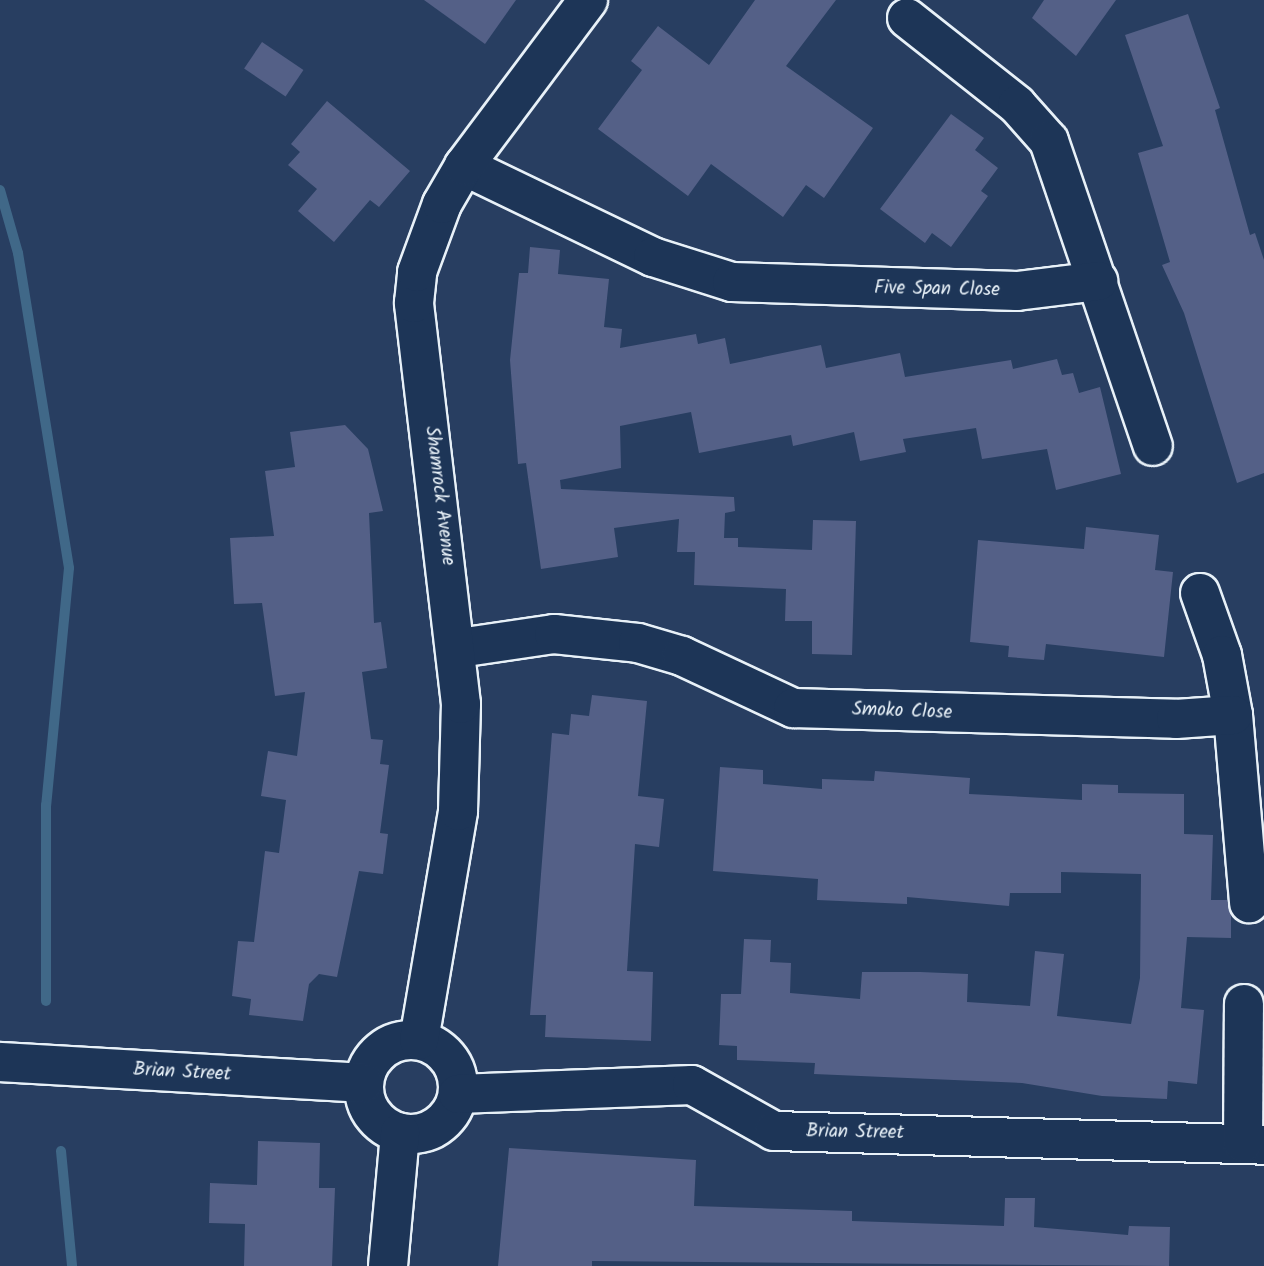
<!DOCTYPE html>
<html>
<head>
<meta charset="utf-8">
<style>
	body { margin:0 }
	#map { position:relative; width:1264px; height:1266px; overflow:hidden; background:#283e61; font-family:Kalam,sans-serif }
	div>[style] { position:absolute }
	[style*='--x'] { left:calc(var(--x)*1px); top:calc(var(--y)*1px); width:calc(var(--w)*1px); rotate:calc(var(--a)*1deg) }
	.stream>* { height:10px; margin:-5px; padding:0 5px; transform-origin:5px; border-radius:5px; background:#406888 }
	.building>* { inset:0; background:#546087; transform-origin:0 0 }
	.roads { filter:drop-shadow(2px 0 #e8f1f8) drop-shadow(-2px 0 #e8f1f8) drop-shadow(0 2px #e8f1f8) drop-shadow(0 -2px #e8f1f8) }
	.minor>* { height:38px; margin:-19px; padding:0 19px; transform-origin:19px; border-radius:19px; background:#1d3557 }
	.minor>.ring { margin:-19px; padding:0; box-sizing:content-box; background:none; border:38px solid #1d3557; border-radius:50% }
	span { translate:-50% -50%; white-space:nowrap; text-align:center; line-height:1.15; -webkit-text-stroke:5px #1d3557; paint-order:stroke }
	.street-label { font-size:19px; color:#e8f1f8 }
</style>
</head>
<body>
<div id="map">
	<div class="stream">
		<i style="--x:0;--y:190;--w:66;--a:74.1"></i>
		<i style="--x:18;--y:253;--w:319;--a:80.8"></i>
		<i style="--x:69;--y:568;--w:238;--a:95.5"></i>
		<i style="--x:46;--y:805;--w:196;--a:90"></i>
		<i style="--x:61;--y:1151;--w:116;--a:84.5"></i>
	</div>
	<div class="building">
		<i style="clip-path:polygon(424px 0,516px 0,485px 44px)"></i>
		<i style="clip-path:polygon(755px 0,836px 0,786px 66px,873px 128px,824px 198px,806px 185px,783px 217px,711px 164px,688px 196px,598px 129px,642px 70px,631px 61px,658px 26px,709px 65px)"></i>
		<i style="clip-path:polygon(1044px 0,1116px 0,1076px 56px,1032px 18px)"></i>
		<i style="clip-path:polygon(1188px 14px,1220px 108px,1215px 110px,1250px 235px,1255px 233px,1264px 260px,1264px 473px,1237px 483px,1184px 313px,1162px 265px,1170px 262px,1138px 153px,1163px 146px,1125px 35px)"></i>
		<i style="left:262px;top:42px;width:50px;height:32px;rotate:34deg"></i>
		<i style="clip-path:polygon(327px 101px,410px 171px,379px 207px,370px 200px,334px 242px,298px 211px,317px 189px,288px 165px,300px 152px,291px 144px)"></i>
		<i style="clip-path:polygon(951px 114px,984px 138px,975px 150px,998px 168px,981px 191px,988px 196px,951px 247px,932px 233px,925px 243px,880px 209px)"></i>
		<i style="clip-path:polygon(530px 247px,560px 250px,558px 274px,609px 279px,604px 327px,622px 329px,620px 348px,696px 334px,698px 344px,725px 338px,730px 364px,821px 345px,826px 368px,900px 353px,905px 377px,1011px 360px,1013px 369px,1057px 359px,1062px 375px,1073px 373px,1079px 393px,1100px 387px,1121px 474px,1056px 490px,1047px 449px,982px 459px,976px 428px,903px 439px,906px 452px,860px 461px,854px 432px,793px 446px,791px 435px,699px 453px,691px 412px,620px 426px,621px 468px,560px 480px,561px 489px,734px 497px,735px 511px,725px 513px,724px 538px,738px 538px,738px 547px,812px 550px,813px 520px,856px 521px,852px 655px,812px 654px,812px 621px,785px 621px,786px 589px,694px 585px,695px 552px,677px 552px,679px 519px,614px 528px,618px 557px,541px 569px,526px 463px,518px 464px,510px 360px,519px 273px,528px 273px)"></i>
		<i style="clip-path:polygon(345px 425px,368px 449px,383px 511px,369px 513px,374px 623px,381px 622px,387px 668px,362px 672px,371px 739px,383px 740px,380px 764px,389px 765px,380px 833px,388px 834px,383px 874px,359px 871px,337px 977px,319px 974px,309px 984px,303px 1021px,249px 1015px,251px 999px,232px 996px,238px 941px,254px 942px,265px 851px,279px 853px,286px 800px,261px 796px,268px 751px,297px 756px,305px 692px,275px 696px,262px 603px,234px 604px,230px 538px,274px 536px,265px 471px,295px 467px,290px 432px)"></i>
		<i style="clip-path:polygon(1086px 527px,1159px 535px,1155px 570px,1173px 572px,1164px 657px,1046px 644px,1044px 660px,1008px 657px,1009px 646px,970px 642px,978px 540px,1084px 549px)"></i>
		<i style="clip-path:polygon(592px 695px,647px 701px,638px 796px,664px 799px,659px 847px,635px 844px,627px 971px,653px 972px,651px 1041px,545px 1037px,546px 1015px,530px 1015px,552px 733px,569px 735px,571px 714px,589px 716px)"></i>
		<i style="clip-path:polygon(720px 767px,763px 770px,763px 784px,822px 789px,822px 779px,874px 781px,875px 771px,970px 778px,969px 794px,1082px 800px,1082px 784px,1118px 785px,1118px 793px,1184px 794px,1184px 834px,1213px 835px,1211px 900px,1227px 900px,1231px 916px,1231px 938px,1187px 937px,1181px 1008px,1204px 1010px,1197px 1084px,1168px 1081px,1167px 1099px,1102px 1096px,1022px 1083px,814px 1074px,815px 1063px,737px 1060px,737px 1046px,719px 1045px,721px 994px,741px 994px,744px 939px,771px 940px,770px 962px,791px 963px,790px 993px,860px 999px,862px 972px,920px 972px,968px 974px,967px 1002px,1030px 1006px,1035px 951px,1064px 954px,1057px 1016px,1131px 1024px,1140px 978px,1141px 874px,1061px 872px,1061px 893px,1010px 893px,1009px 906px,907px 897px,907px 904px,817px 900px,818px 879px,713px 871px)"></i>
		<i style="clip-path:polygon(258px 1141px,320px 1143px,319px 1188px,335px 1188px,332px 1266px,244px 1266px,245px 1224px,209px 1223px,210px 1183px,257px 1185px)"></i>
		<i style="clip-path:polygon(509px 1148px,696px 1160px,694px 1206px,852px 1211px,852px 1221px,1004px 1226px,1005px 1198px,1035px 1198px,1034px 1227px,1128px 1235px,1129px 1226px,1170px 1227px,1169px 1266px,592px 1261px,592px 1266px,498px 1266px)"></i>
	</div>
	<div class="roads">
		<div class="minor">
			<i style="--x:907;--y:18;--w:140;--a:38.3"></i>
			<i style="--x:1017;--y:105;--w:48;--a:48.4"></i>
			<i style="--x:1049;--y:141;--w:322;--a:71.2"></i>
			<i style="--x:464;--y:166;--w:210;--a:25.7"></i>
			<i style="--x:653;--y:257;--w:83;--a:17.6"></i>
			<i style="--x:732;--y:282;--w:285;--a:1.8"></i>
			<i style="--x:1017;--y:291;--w:82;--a:-7"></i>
			<i style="--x:1200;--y:593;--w:66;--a:70.5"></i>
			<i style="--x:1222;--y:655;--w:61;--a:79.6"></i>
			<i style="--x:1233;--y:715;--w:189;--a:85.1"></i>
			<i style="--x:459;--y:648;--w:96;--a:-8.4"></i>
			<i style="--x:554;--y:634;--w:84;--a:6.1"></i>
			<i style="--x:638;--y:643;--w:46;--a:16.5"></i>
			<i style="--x:682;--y:656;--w:123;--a:25.1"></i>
			<i style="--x:793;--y:708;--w:383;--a:1.6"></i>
			<i style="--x:1176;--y:719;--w:57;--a:-4"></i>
			<i class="ring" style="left:364px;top:1040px;width:56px;height:56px"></i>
			<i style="--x:419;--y:1040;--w:232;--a:-80.3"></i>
			<i style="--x:458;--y:811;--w:107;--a:-88.4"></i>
			<i style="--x:461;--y:704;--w:404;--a:-96.7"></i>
			<i style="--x:414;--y:303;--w:31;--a:-84"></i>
			<i style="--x:417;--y:272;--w:72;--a:-69.8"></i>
			<i style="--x:442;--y:204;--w:44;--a:-59.9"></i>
			<i style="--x:464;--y:166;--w:207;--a:-53.2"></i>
			<i style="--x:0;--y:1062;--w:364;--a:3.3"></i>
			<i style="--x:458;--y:1094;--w:234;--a:-2.2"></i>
			<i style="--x:692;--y:1085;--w:94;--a:29.3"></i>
			<i style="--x:774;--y:1131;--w:490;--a:1.6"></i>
			<i style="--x:1243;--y:1143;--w:139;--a:-89.6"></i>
			<i style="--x:388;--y:1266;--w:134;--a:-84.8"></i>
		</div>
	</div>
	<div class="street-label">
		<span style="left:937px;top:290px;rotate:1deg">Five Span Close</span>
		<span style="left:439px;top:496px;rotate:83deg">Shamrock Avenue</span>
		<span style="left:902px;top:712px;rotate:2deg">Smoko Close</span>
		<span style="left:182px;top:1073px;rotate:3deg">Brian Street</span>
		<span style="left:855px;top:1133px;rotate:1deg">Brian Street</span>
	</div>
</div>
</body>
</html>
